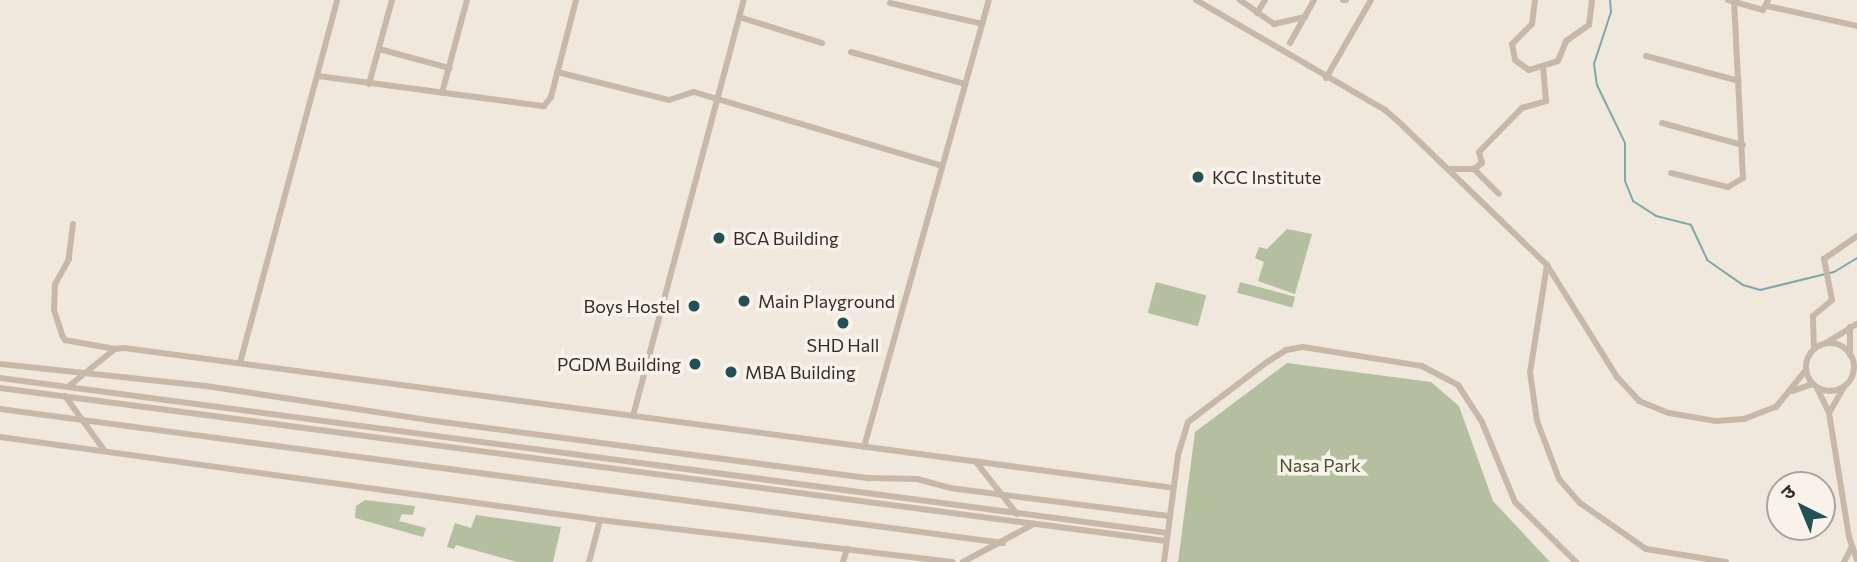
<!DOCTYPE html>
<html>
<head>
<meta charset="utf-8">
<style>
	body { margin:0 }
	#map { position:relative; width:1857px; height:562px; overflow:hidden; background:#f1e8dd; font-family:Commissioner,"Noto Sans Devanagari",sans-serif }
	div>[style] { position:absolute }
	[style*='--x'] { left:calc(var(--x)*1px); top:calc(var(--y)*1px); width:calc(var(--w)*1px); rotate:calc(var(--a)*1deg) }
	.green>* { inset:0; background:#b3bf9e; transform-origin:0 0 }
	.stream>* { height:2px; margin:-1px; padding:0 1px; transform-origin:1px; border-radius:1px; background:#7ea9ac }
	.minor>* { height:6px; margin:-3px; padding:0 3px; transform-origin:3px; border-radius:3px; background:#c8b8aa }
	.minor>.ring { margin:-3px; padding:0; box-sizing:content-box; background:none; border:6px solid #c8b8aa; border-radius:50% }
	.dots>* { width:19px; height:19px; translate:-50% -50%; box-sizing:border-box; border:4px solid #f8f2ea; border-radius:50% }
	span { translate:-50% -50%; white-space:nowrap; text-align:center; line-height:1.15; -webkit-text-stroke:7px #f8f2ea; paint-order:stroke }
	.poi-label { font-size:18px; color:#362d29 }
	.left { translate:0 -50%; text-align:left }
	.right { translate:-100% -50%; text-align:right }
	.park-label { font-size:18px; color:#45532e }
	.north { position:absolute; left:1766px; top:471px; width:70px; height:70px; box-sizing:border-box; background:#f8f2ea; border:2px solid #aaa39d; border-radius:50%; rotate:317deg; font-size:19px; font-weight:700; line-height:28px; text-align:center; color:#362d29 }
	.north::after { content:''; display:block; margin:auto; width:24px; height:32px; background:#215155; clip-path:polygon(50% 0,100% 100%,50% 72%,0 100%) }
</style>
</head>
<body>
<div id="map">
	<div class="green">
		<i style="clip-path:polygon(1287px 229px,1312px 234px,1295px 294px,1258px 281px,1264px 262px,1255px 258px,1259px 247px,1267px 249px)"></i>
		<i style="left:1156px;top:282px;width:52px;height:32px;rotate:15deg"></i>
		<i style="left:1240px;top:282px;width:57px;height:11px;rotate:15deg"></i>
		<i style="clip-path:polygon(1287px 363px,1431px 382px,1459px 406px,1493px 501px,1550px 562px,1178px 562px,1195px 432px)"></i>
		<i style="clip-path:polygon(365px 500px,415px 506px,413px 515px,402px 514px,399px 521px,426px 528px,423px 537px,355px 518px,356px 506px)"></i>
		<i style="clip-path:polygon(476px 515px,561px 527px,553px 562px,517px 562px,456px 545px,454px 549px,447px 547px,455px 523px,471px 528px)"></i>
	</div>
	<div class="stream">
		<i style="--x:1610;--y:0;--w:12;--a:85"></i>
		<i style="--x:1611;--y:12;--w:55;--a:108.1"></i>
		<i style="--x:1594;--y:64;--w:21;--a:82"></i>
		<i style="--x:1597;--y:85;--w:64;--a:64.2"></i>
		<i style="--x:1625;--y:143;--w:38;--a:90"></i>
		<i style="--x:1625;--y:181;--w:22;--a:68"></i>
		<i style="--x:1633;--y:201;--w:27;--a:33"></i>
		<i style="--x:1656;--y:216;--w:36;--a:14"></i>
		<i style="--x:1691;--y:225;--w:38;--a:65"></i>
		<i style="--x:1707;--y:260;--w:44;--a:34.8"></i>
		<i style="--x:1743;--y:285;--w:18;--a:16"></i>
		<i style="--x:1760;--y:290;--w:76;--a:-13.7"></i>
		<i style="--x:1834;--y:272;--w:27;--a:-31"></i>
	</div>
	<div class="minor">
		<i style="--x:1196;--y:0;--w:219;--a:30.2"></i>
		<i style="--x:1385;--y:110;--w:23;--a:41"></i>
		<i style="--x:1402;--y:125;--w:202;--a:44"></i>
		<i style="--x:1547;--y:265;--w:132;--a:58"></i>
		<i style="--x:1617;--y:377;--w:33;--a:47"></i>
		<i style="--x:1639;--y:401;--w:32;--a:22"></i>
		<i style="--x:1669;--y:413;--w:48;--a:9.7"></i>
		<i style="--x:1716;--y:421;--w:28;--a:-4"></i>
		<i style="--x:1744;--y:419;--w:34;--a:-21"></i>
		<i style="--x:1776;--y:407;--w:48;--a:-51"></i>
		<i style="--x:1240;--y:0;--w:42;--a:35.2"></i>
		<i style="--x:1274;--y:24;--w:32;--a:-13"></i>
		<i style="--x:1343;--y:0;--w:3;--a:0"></i>
		<i style="--x:1535;--y:0;--w:24;--a:97"></i>
		<i style="--x:1532;--y:24;--w:28;--a:135"></i>
		<i style="--x:1512;--y:44;--w:16;--a:79"></i>
		<i style="--x:1515;--y:60;--w:17;--a:36"></i>
		<i style="--x:1529;--y:70;--w:30;--a:-17"></i>
		<i style="--x:1558;--y:61;--w:22;--a:-68"></i>
		<i style="--x:1566;--y:41;--w:28;--a:-35"></i>
		<i style="--x:1589;--y:25;--w:25;--a:-83"></i>
		<i style="--x:1728;--y:0;--w:36;--a:16"></i>
		<i style="--x:1763;--y:10;--w:11;--a:-63"></i>
		<i style="--x:890;--y:3;--w:95;--a:12.7"></i>
		<i style="--x:1767;--y:6;--w:92;--a:12.5"></i>
		<i style="--x:1257;--y:13;--w:15;--a:-58"></i>
		<i style="--x:739;--y:17;--w:87;--a:17.4"></i>
		<i style="--x:1290;--y:43;--w:49;--a:-60.8"></i>
		<i style="--x:379;--y:49;--w:73;--a:15.2"></i>
		<i style="--x:851;--y:52;--w:118;--a:15.7"></i>
		<i style="--x:1646;--y:56;--w:96;--a:15"></i>
		<i style="--x:557;--y:72;--w:115;--a:14"></i>
		<i style="--x:669;--y:100;--w:26;--a:-18"></i>
		<i style="--x:694;--y:92;--w:259;--a:16.6"></i>
		<i style="--x:318;--y:76;--w:228;--a:7.6"></i>
		<i style="--x:544;--y:106;--w:11;--a:-52"></i>
		<i style="--x:551;--y:97;--w:100;--a:-75.5"></i>
		<i style="--x:1326;--y:78;--w:90;--a:-60"></i>
		<i style="--x:369;--y:84;--w:87;--a:-74.7"></i>
		<i style="--x:442;--y:93;--w:96;--a:-75"></i>
		<i style="--x:1662;--y:123;--w:84;--a:15.2"></i>
		<i style="--x:1448;--y:169;--w:26;--a:0"></i>
		<i style="--x:1474;--y:169;--w:35;--a:45"></i>
		<i style="--x:1474;--y:169;--w:10;--a:-37"></i>
		<i style="--x:1482;--y:163;--w:11;--a:-105"></i>
		<i style="--x:1479;--y:152;--w:62;--a:-45.7"></i>
		<i style="--x:1522;--y:108;--w:25;--a:-16"></i>
		<i style="--x:1546;--y:101;--w:33;--a:-95"></i>
		<i style="--x:1671;--y:173;--w:59;--a:13.8"></i>
		<i style="--x:1728;--y:187;--w:17;--a:-31"></i>
		<i style="--x:1743;--y:178;--w:176;--a:-92.9"></i>
		<i style="--x:73;--y:224;--w:35;--a:97"></i>
		<i style="--x:69;--y:259;--w:29;--a:119"></i>
		<i style="--x:55;--y:284;--w:26;--a:92"></i>
		<i style="--x:54;--y:310;--w:26;--a:72"></i>
		<i style="--x:62;--y:335;--w:6;--a:59"></i>
		<i style="--x:65;--y:340;--w:51;--a:10.2"></i>
		<i style="--x:1547;--y:265;--w:108;--a:99"></i>
		<i style="--x:1530;--y:372;--w:49;--a:81.9"></i>
		<i style="--x:1537;--y:421;--w:62;--a:69.2"></i>
		<i style="--x:1559;--y:479;--w:32;--a:49"></i>
		<i style="--x:1580;--y:503;--w:80;--a:34.9"></i>
		<i style="--x:1646;--y:549;--w:81;--a:9.2"></i>
		<i style="--x:1850;--y:327;--w:28;--a:90"></i>
		<i style="--x:1826;--y:343;--w:36;--a:-32"></i>
		<i class="ring" style="left:1806px;top:343px;width:42px;height:42px"></i>
		<i style="--x:1814;--y:349;--w:33;--a:-92"></i>
		<i style="--x:1813;--y:316;--w:25;--a:-40"></i>
		<i style="--x:1832;--y:300;--w:42;--a:-101"></i>
		<i style="--x:1824;--y:259;--w:40;--a:-34.9"></i>
		<i style="--x:240;--y:363;--w:376;--a:-75"></i>
		<i style="--x:0;--y:364;--w:207;--a:6.1"></i>
		<i style="--x:206;--y:386;--w:224;--a:8.7"></i>
		<i style="--x:427;--y:420;--w:446;--a:7.5"></i>
		<i style="--x:869;--y:478;--w:48;--a:1.2"></i>
		<i style="--x:917;--y:479;--w:34;--a:15"></i>
		<i style="--x:950;--y:488;--w:222;--a:7.3"></i>
		<i style="--x:0;--y:378;--w:1178;--a:7.56"></i>
		<i style="--x:69;--y:386;--w:59;--a:-38.8"></i>
		<i style="--x:115;--y:349;--w:9;--a:-6"></i>
		<i style="--x:124;--y:348;--w:1059;--a:7.59"></i>
		<i style="--x:0;--y:388;--w:1176;--a:7.48"></i>
		<i style="--x:1817;--y:388;--w:28;--a:64"></i>
		<i style="--x:1829;--y:413;--w:126;--a:80.8"></i>
		<i style="--x:1849;--y:537;--w:24;--a:71"></i>
		<i style="--x:1793;--y:391;--w:20;--a:-20"></i>
		<i style="--x:65;--y:396;--w:67;--a:54.2"></i>
		<i style="--x:0;--y:409;--w:1012;--a:7.61"></i>
		<i style="--x:1829;--y:413;--w:30;--a:-60"></i>
		<i style="--x:633;--y:416;--w:431;--a:-75.1"></i>
		<i style="--x:0;--y:437;--w:606;--a:7.88"></i>
		<i style="--x:600;--y:520;--w:355;--a:6.8"></i>
		<i style="--x:864;--y:447;--w:464;--a:-74.4"></i>
		<i style="--x:976;--y:462;--w:66;--a:51.7"></i>
		<i style="--x:589;--y:562;--w:43;--a:-75.3"></i>
		<i style="--x:843;--y:562;--w:14;--a:-73"></i>
		<i style="--x:963;--y:562;--w:81;--a:-28.2"></i>
		<i style="--x:1164;--y:562;--w:108;--a:-82.5"></i>
		<i style="--x:1178;--y:455;--w:34;--a:-73"></i>
		<i style="--x:1188;--y:422;--w:99;--a:-37.2"></i>
		<i style="--x:1267;--y:362;--w:22;--a:-32"></i>
		<i style="--x:1286;--y:350;--w:17;--a:-10"></i>
		<i style="--x:1303;--y:347;--w:121;--a:9.1"></i>
		<i style="--x:1422;--y:366;--w:41;--a:27.8"></i>
		<i style="--x:1458;--y:385;--w:44;--a:57"></i>
		<i style="--x:1482;--y:422;--w:87;--a:67.6"></i>
		<i style="--x:1515;--y:502;--w:86;--a:44.5"></i>
		<i style="--x:1844;--y:562;--w:16;--a:-63"></i>
	</div>
	<div class="dots">
		<i style="left:1198px;top:177px;background:#215155"></i>
		<i style="left:719px;top:238px;background:#215155"></i>
		<i style="left:744px;top:301px;background:#215155"></i>
		<i style="left:694px;top:306px;background:#215155"></i>
		<i style="left:843px;top:323px;background:#215155"></i>
		<i style="left:695px;top:364px;background:#215155"></i>
		<i style="left:731px;top:372px;background:#215155"></i>
	</div>
	<div class="poi-label">
		<span class="left" style="left:1212px;top:177px">KCC Institute</span>
		<span class="left" style="left:733px;top:238px">BCA Building</span>
		<span class="left" style="left:758px;top:301px">Main Playground</span>
		<span class="right" style="left:680px;top:306px">Boys Hostel</span>
		<span style="left:843px;top:345px">SHD Hall</span>
		<span class="right" style="left:681px;top:364px">PGDM Building</span>
		<span class="left" style="left:745px;top:372px">MBA Building</span>
	</div>
	<div class="park-label">
		<span style="left:1320px;top:465px">Nasa Park</span>
	</div>
	<div class="north">उ</div>
</div>
</body>
</html>
